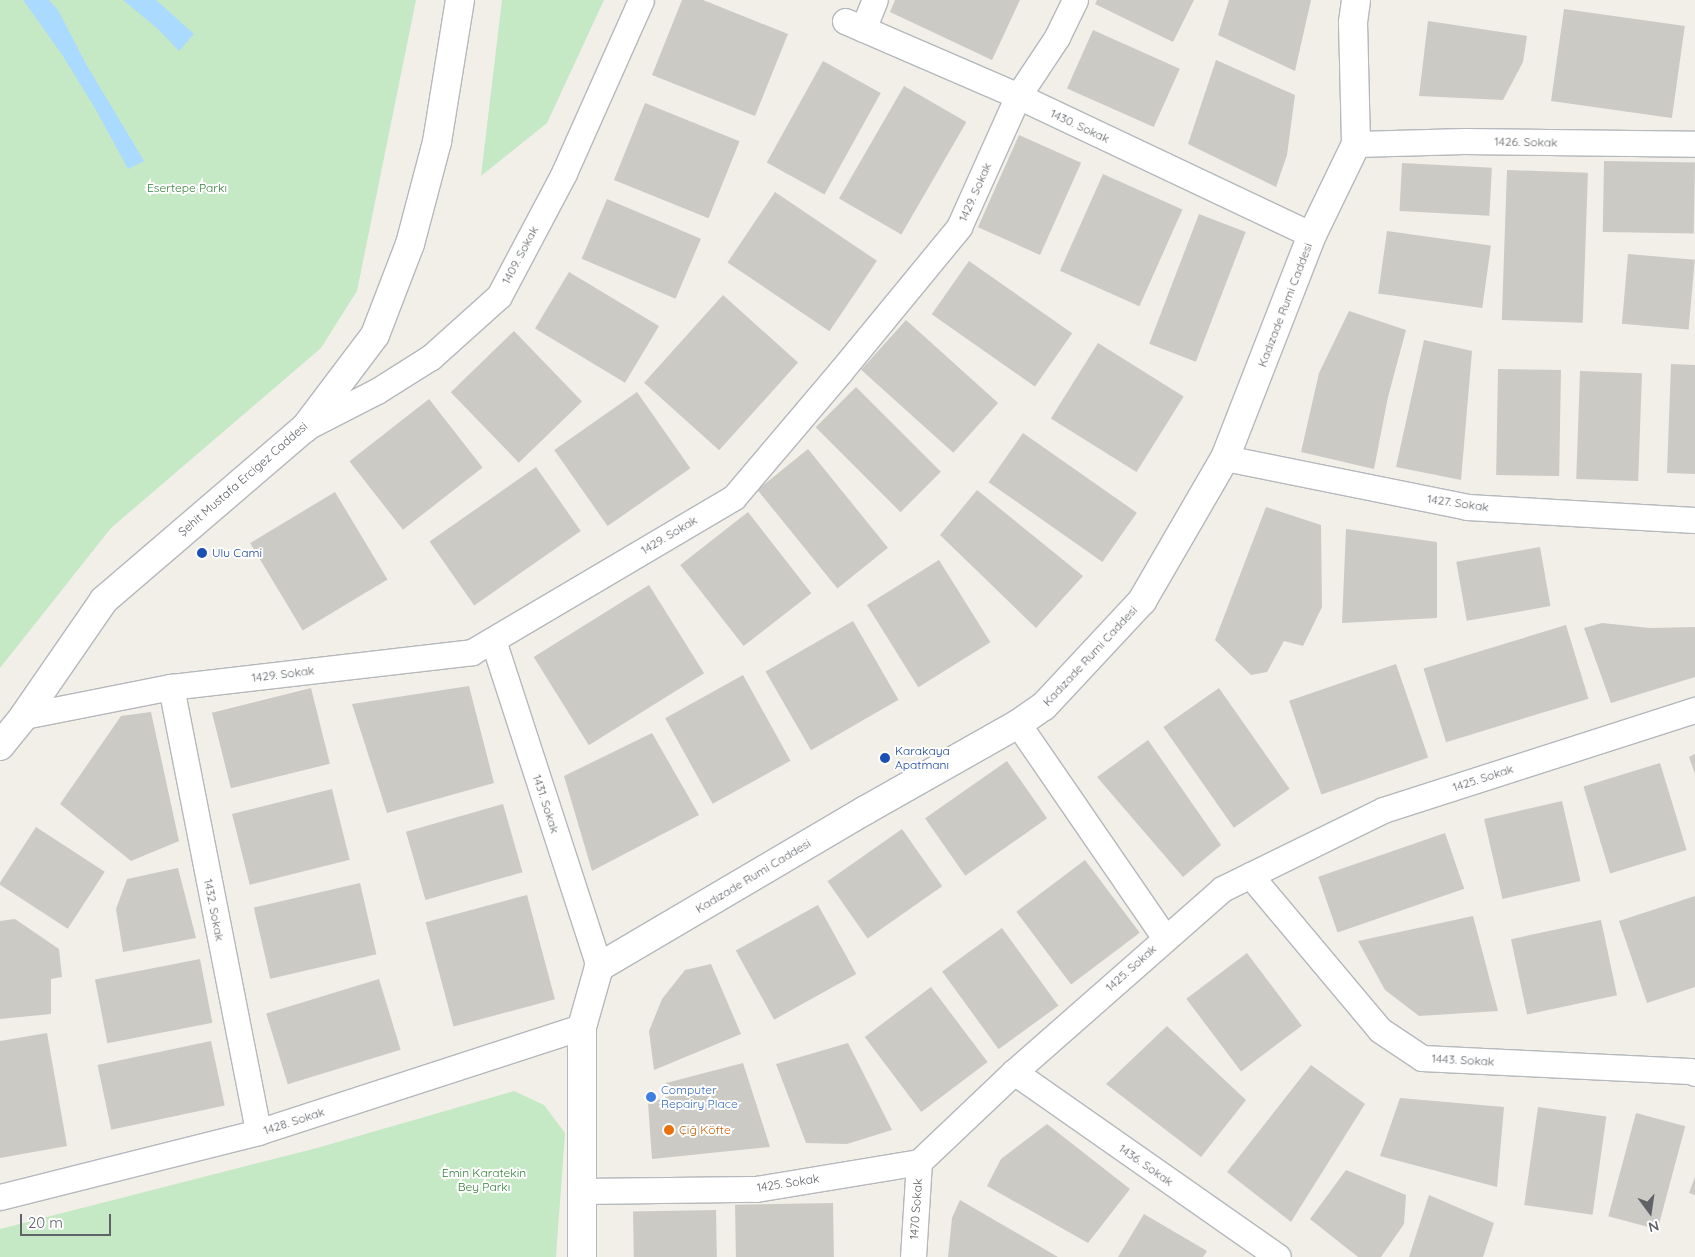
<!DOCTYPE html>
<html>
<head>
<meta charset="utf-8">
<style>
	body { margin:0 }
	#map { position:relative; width:1695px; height:1257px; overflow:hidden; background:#f1efe8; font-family:Quicksand,sans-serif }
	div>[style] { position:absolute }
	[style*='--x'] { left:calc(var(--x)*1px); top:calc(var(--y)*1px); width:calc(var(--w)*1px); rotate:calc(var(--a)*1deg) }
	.green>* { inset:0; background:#c5e8c5 }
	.water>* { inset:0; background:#aadaff }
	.building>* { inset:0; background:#cccac5; transform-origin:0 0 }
	.roads { filter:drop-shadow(1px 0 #b5b8bc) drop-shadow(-1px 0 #b5b8bc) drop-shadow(0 1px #b5b8bc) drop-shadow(0 -1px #b5b8bc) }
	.minor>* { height:25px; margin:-12.5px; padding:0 12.5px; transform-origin:12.5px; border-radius:12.5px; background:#fff }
	.tertiary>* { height:28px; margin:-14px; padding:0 14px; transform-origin:14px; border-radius:14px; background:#fff }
	.secondary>* { height:28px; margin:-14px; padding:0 14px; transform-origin:14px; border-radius:14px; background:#fff }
	.dots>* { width:14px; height:14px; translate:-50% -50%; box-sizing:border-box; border:2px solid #fff; border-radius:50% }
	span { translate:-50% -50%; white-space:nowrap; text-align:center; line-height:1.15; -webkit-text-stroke:4px #fff; paint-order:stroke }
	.street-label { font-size:12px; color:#5f6368 }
	.park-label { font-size:12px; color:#348238 }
	.transit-label { font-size:12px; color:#164399 }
	.left { translate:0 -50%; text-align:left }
	.shop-label { font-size:12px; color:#366cbe }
	.food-label { font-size:12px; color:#c56008 }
	.north { position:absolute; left:1625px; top:1187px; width:50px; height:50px; -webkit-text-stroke:4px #fff; paint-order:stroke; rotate:166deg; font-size:14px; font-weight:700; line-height:20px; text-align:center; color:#5f6368 }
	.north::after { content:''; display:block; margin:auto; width:18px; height:22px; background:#5f6368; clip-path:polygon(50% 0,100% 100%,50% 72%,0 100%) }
	.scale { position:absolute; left:20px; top:1214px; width:91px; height:22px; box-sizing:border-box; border:2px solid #5f6368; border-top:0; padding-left:6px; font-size:15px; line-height:18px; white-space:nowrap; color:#5f6368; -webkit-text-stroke:4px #fff; paint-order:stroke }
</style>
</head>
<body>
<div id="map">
	<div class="green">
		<i style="clip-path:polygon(0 0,416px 0,357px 291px,321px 348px,111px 528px,0 668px)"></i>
		<i style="clip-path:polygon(502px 0,604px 0,547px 123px,481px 176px)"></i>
		<i style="clip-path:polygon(514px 1091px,544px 1105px,565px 1133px,556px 1257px,0 1257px,0 1229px,317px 1148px)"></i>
	</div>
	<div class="water">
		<i style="clip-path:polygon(23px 0,49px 0,58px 10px,86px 64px,144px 161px,128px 169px,96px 110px,63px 56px)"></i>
		<i style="clip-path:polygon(123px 0,156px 0,194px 34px,179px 51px,158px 29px)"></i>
	</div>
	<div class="building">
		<i style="clip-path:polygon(682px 0,703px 0,788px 34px,755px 116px,652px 75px)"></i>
		<i style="clip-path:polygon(895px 0,1020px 0,992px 60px,890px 12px)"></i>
		<i style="clip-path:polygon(1097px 0,1194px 0,1173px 42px,1095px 4px)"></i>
		<i style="clip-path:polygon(1229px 0,1311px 0,1295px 71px,1218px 35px)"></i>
		<i style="left:1564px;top:9px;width:122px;height:93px;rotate:8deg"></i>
		<i style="clip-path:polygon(1428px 21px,1527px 36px,1523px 62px,1503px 100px,1419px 96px)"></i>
		<i style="left:1093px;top:30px;width:95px;height:64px;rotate:24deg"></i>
		<i style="clip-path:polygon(1216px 60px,1295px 95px,1287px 155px,1276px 187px,1188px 144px)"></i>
		<i style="left:823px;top:61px;width:66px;height:116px;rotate:29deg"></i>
		<i style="left:904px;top:86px;width:72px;height:130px;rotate:30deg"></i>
		<i style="left:645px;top:103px;width:102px;height:83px;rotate:22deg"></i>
		<i style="left:1019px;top:135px;width:68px;height:101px;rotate:24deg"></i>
		<i style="left:1604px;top:161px;width:91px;height:71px;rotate:1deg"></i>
		<i style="left:1402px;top:163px;width:90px;height:48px;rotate:3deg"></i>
		<i style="left:1507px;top:170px;width:81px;height:150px;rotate:2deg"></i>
		<i style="left:1103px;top:174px;width:87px;height:106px;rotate:24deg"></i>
		<i style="left:775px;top:192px;width:123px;height:85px;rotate:34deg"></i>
		<i style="left:607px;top:199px;width:102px;height:65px;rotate:23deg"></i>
		<i style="left:1199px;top:214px;width:50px;height:139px;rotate:21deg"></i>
		<i style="left:1387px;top:231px;width:105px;height:63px;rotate:8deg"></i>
		<i style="left:1628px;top:254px;width:67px;height:70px;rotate:5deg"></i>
		<i style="left:969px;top:261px;width:126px;height:65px;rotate:35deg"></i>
		<i style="left:569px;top:272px;width:105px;height:66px;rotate:31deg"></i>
		<i style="left:723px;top:295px;width:101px;height:118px;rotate:42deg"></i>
		<i style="clip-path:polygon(1349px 311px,1406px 330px,1388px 397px,1374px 469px,1301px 452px,1319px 373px)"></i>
		<i style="left:906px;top:320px;width:124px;height:67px;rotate:42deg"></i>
		<i style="left:514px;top:331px;width:98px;height:88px;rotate:46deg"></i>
		<i style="clip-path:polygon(1424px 340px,1472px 351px,1461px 480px,1396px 467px)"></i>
		<i style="left:1098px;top:343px;width:101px;height:89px;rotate:32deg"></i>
		<i style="clip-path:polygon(1671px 364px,1695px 365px,1695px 474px,1667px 473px)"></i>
		<i style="left:1498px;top:369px;width:63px;height:106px;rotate:1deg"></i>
		<i style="left:1580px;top:371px;width:62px;height:108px;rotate:2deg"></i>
		<i style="left:856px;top:387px;width:120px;height:57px;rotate:45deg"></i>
		<i style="left:637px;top:392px;width:93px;height:101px;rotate:55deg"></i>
		<i style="left:429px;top:399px;width:87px;height:101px;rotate:52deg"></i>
		<i style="left:1023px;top:433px;width:139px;height:60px;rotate:35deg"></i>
		<i style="left:808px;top:449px;width:127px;height:65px;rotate:51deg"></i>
		<i style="left:536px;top:467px;width:78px;height:130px;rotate:55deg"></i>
		<i style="clip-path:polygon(977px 490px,1083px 576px,1036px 628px,940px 535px)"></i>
		<i style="left:335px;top:492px;width:102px;height:99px;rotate:59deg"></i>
		<i style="clip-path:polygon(1266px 507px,1321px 525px,1322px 607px,1303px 646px,1284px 641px,1267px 672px,1251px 675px,1215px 640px)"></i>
		<i style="left:748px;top:512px;width:103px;height:86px;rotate:52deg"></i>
		<i style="clip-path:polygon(1346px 529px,1437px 542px,1437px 618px,1342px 623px)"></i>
		<i style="left:1540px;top:547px;width:60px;height:85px;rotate:80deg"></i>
		<i style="left:939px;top:560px;width:97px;height:85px;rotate:58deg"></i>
		<i style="left:649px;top:585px;width:104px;height:136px;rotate:58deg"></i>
		<i style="left:853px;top:621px;width:91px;height:101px;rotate:60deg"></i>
		<i style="clip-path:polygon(1602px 623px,1650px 628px,1695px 627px,1695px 677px,1611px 703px,1584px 628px)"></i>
		<i style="left:1566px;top:625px;width:77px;height:149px;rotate:73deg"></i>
		<i style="left:1396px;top:664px;width:99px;height:113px;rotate:71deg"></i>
		<i style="left:743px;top:675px;width:98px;height:89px;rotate:61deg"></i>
		<i style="clip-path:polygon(469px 686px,494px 783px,387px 813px,352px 704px)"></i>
		<i style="left:311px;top:688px;width:78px;height:102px;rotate:76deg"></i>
		<i style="left:1219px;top:688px;width:123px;height:68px;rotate:55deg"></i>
		<i style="clip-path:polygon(151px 712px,179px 841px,131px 861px,60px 804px,121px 716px)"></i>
		<i style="clip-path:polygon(652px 733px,699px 815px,592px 871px,564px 776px)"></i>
		<i style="clip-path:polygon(1148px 740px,1221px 845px,1183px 877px,1097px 777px)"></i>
		<i style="clip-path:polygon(1695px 754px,1695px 774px,1689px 757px)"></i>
		<i style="left:1007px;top:761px;width:70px;height:100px;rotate:55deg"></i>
		<i style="left:1660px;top:763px;width:91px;height:80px;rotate:73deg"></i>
		<i style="left:332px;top:789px;width:73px;height:103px;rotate:76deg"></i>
		<i style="left:1562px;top:801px;width:82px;height:80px;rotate:77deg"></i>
		<i style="left:503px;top:804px;width:71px;height:101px;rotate:74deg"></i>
		<i style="left:36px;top:827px;width:82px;height:68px;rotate:33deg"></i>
		<i style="left:902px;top:829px;width:70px;height:91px;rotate:55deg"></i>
		<i style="left:1445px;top:833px;width:59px;height:134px;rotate:71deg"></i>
		<i style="left:1085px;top:860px;width:91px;height:86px;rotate:53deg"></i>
		<i style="clip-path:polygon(178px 868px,196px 938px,123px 952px,116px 909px,127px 879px)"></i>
		<i style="left:360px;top:883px;width:73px;height:109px;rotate:77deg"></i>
		<i style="left:527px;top:895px;width:108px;height:105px;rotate:75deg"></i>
		<i style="clip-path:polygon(1695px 896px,1695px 987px,1647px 1003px,1619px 921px)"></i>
		<i style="left:818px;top:905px;width:79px;height:94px;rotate:61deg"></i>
		<i style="clip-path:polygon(1473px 916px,1498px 1011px,1419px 1016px,1385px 990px,1358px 941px)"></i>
		<i style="clip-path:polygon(15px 919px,59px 949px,62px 977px,51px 979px,51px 1014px,0 1019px,0 921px)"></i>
		<i style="left:1601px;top:920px;width:77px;height:92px;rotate:78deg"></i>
		<i style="left:1002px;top:928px;width:96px;height:74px;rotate:54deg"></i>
		<i style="left:1247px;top:953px;width:91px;height:76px;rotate:53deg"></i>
		<i style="left:200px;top:959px;width:65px;height:107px;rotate:79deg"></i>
		<i style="clip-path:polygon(711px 964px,741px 1034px,654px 1070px,649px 1031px,662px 999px,685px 970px)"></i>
		<i style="left:379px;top:979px;width:74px;height:118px;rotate:73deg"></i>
		<i style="left:931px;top:987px;width:94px;height:83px;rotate:53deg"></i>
		<i style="clip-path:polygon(1167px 1026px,1246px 1100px,1201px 1157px,1106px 1084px)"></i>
		<i style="clip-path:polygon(47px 1033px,67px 1146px,0 1158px,0 1041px)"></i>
		<i style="left:211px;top:1041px;width:66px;height:116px;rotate:78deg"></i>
		<i style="clip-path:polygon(848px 1043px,892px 1130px,847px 1144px,806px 1143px,776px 1064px)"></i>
		<i style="clip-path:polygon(743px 1063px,770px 1147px,652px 1159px,648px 1103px,670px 1096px,666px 1083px)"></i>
		<i style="clip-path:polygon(1311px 1065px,1365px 1104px,1291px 1222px,1227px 1172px)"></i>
		<i style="clip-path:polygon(1400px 1098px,1504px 1107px,1497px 1187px,1380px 1156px)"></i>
		<i style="left:1538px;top:1107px;width:69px;height:99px;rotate:8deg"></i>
		<i style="left:1636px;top:1113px;width:51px;height:107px;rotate:15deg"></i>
		<i style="clip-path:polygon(1047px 1124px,1130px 1189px,1088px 1243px,987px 1186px,1001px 1159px)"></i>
		<i style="clip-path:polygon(1346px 1170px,1406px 1195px,1404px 1224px,1381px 1257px,1358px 1257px,1310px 1219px)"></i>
		<i style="clip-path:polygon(1695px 1177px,1695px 1195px,1689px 1193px)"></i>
		<i style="clip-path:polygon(1429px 1195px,1494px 1223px,1483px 1257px,1409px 1257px)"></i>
		<i style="clip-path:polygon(960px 1200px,1058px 1257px,948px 1257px,952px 1218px)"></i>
		<i style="left:833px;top:1203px;width:54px;height:98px;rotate:89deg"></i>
		<i style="left:716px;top:1210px;width:47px;height:83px;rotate:89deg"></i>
		<i style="clip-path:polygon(1144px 1214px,1207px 1251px,1203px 1257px,1118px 1257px)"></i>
	</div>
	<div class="roads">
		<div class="minor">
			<i style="--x:845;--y:21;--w:189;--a:23.4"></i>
			<i style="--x:1018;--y:96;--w:325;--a:25.3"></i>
			<i style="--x:863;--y:29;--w:31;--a:-68"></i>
			<i style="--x:1356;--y:144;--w:108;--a:-1.6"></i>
			<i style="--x:1464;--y:141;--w:231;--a:0.7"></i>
			<i style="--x:305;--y:428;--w:81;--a:-27.2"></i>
			<i style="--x:377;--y:391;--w:64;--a:-32.2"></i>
			<i style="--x:431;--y:357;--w:91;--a:-41.9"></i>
			<i style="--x:499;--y:296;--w:139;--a:-62.1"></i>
			<i style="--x:564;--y:173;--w:189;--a:-66"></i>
			<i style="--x:1225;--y:458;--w:247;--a:11.4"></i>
			<i style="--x:1467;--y:507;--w:228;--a:3.3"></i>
			<i style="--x:493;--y:640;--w:344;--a:72"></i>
			<i style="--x:171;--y:687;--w:453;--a:78.9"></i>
			<i style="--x:24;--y:716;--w:150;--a:-11.2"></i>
			<i style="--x:171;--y:687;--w:303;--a:-6.6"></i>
			<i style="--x:472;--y:652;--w:304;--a:-30.6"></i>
			<i style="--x:734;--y:497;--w:164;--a:-49.7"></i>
			<i style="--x:840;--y:372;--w:188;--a:-50.6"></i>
			<i style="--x:959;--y:227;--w:144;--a:-65.8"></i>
			<i style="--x:1018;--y:96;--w:71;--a:-56.5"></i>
			<i style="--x:1057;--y:37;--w:41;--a:-64.1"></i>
			<i style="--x:1018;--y:724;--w:260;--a:55.5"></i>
			<i style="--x:1250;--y:875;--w:202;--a:50"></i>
			<i style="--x:1380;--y:1030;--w:50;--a:33.7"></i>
			<i style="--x:1422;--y:1058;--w:268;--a:2.8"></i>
			<i style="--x:1690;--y:1071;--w:5;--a:22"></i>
			<i style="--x:1014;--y:1072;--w:322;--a:35"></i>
			<i style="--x:582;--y:1191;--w:174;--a:-0.7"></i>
			<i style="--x:756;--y:1189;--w:165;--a:-9.4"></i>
			<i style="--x:919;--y:1162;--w:131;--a:-43.5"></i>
			<i style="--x:1014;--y:1072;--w:277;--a:-41.3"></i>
			<i style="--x:1222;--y:889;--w:179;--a:-26.1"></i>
			<i style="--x:1383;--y:810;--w:328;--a:-17.8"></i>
			<i style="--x:0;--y:1197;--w:266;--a:-14.1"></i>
			<i style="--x:258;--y:1132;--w:341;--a:-18"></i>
			<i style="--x:913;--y:1257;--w:95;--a:-86.4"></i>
		</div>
		<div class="tertiary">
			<i style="--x:582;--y:1257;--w:230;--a:-90"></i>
			<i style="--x:582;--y:1027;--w:62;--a:-74.2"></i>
			<i style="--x:599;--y:967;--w:308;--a:-30.5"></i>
			<i style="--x:864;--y:811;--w:177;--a:-29.5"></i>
			<i style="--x:1018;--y:724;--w:32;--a:-35"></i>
			<i style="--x:1044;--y:706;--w:144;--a:-47"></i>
			<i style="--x:1142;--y:601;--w:165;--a:-59.9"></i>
			<i style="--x:1225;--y:458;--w:239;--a:-68.7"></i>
			<i style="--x:1312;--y:235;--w:101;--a:-64.2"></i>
			<i style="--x:1356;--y:144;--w:122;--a:-91.4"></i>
			<i style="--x:1353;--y:22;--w:22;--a:-82"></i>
		</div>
		<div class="secondary">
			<i style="--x:0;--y:746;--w:38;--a:-51"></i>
			<i style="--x:24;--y:716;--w:141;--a:-55.4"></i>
			<i style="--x:104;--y:600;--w:265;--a:-40.6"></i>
			<i style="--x:305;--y:428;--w:116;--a:-53"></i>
			<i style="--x:375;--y:335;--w:97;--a:-69"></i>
			<i style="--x:410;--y:244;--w:106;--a:-75.2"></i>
			<i style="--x:437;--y:142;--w:144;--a:-80.8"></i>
		</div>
	</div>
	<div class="dots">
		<i style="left:202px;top:553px;background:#1a4fb4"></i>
		<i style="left:885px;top:758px;background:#1a4fb4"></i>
		<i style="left:651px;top:1097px;background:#3f7fe0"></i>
		<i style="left:669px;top:1130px;background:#e8710a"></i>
	</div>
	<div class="street-label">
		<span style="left:1080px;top:126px;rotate:25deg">1430. Sokak</span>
		<span style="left:1526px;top:142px;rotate:1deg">1426. Sokak</span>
		<span style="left:975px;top:192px;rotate:-66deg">1429. Sokak</span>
		<span style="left:520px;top:255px;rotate:-62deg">1409. Sokak</span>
		<span style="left:1285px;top:305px;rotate:-69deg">Kadızade Rumi Caddesi</span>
		<span style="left:243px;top:479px;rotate:-41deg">Şehit Mustafa Ercigez Caddesi</span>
		<span style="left:1458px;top:503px;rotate:8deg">1427. Sokak</span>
		<span style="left:669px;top:535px;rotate:-31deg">1429. Sokak</span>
		<span style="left:1090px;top:656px;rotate:-47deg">Kadızade Rumi Caddesi</span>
		<span style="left:283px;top:674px;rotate:-7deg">1429. Sokak</span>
		<span style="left:1483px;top:778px;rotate:-18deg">1425. Sokak</span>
		<span style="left:546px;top:804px;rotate:72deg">1431. Sokak</span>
		<span style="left:753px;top:876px;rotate:-31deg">Kadızade Rumi Caddesi</span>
		<span style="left:214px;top:910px;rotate:79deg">1432. Sokak</span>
		<span style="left:1131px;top:968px;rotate:-42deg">1425. Sokak</span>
		<span style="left:1463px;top:1060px;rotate:3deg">1443. Sokak</span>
		<span style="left:294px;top:1121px;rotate:-18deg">1428. Sokak</span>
		<span style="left:1146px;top:1165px;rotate:35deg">1436. Sokak</span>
		<span style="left:788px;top:1183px;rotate:-9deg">1425. Sokak</span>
		<span style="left:916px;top:1209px;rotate:-86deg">1470 Sokak</span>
	</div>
	<div class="park-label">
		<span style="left:187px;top:188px">Esertepe Parkı</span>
		<span style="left:484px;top:1180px">Emin Karatekin<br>Bey Parkı</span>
	</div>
	<div class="transit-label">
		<span class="left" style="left:212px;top:553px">Ulu Cami</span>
		<span class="left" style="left:895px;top:758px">Karakaya<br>Apatmanı</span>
	</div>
	<div class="shop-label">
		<span class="left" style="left:661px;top:1097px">Computer<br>Repairy Place</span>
	</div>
	<div class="food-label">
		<span class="left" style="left:679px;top:1130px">Çiğ Köfte</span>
	</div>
	<div class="north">N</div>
	<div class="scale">20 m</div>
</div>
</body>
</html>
